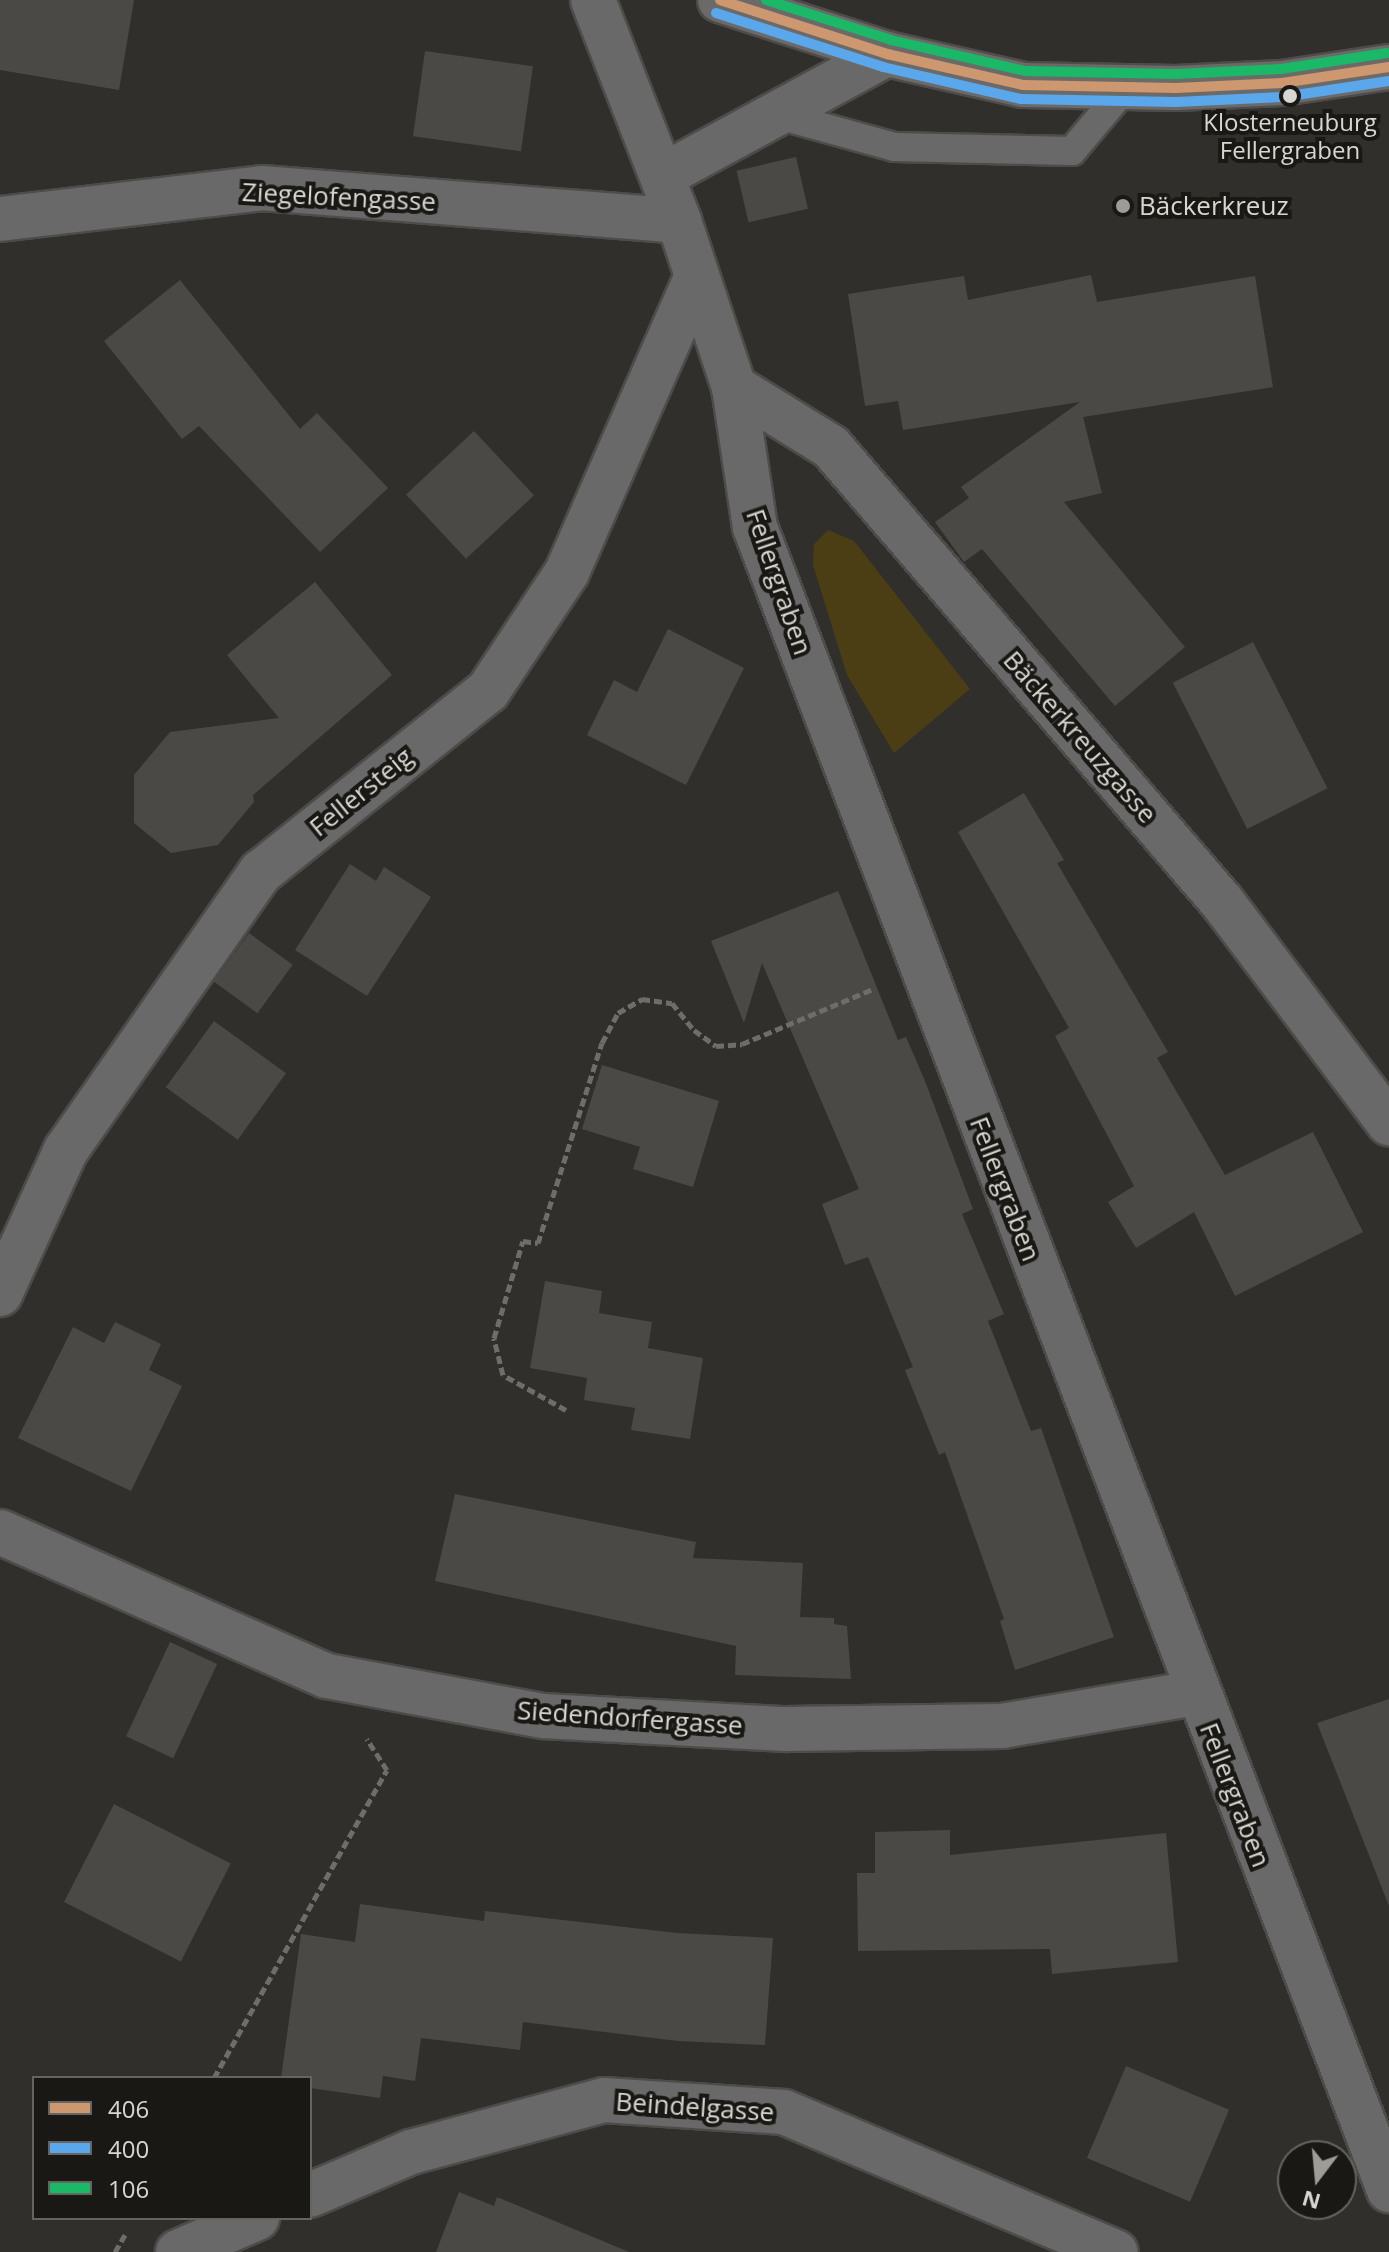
<!DOCTYPE html>
<html>
<head>
<meta charset="utf-8">
<style>
	body { margin:0 }
	#map { position:relative; width:1389px; height:2252px; overflow:hidden; background:#302f2b; font-family:"Open Sans",sans-serif }
	div>[style] { position:absolute }
	[style*='--x'] { left:calc(var(--x)*1px); top:calc(var(--y)*1px); width:calc(var(--w)*1px); rotate:calc(var(--a)*1deg) }
	.green>* { inset:0; background:#4c3e14 }
	.building>* { inset:0; background:#4b4946; transform-origin:0 0 }
	.path>* { height:5px; margin-top:-2.5px; transform-origin:0; background:repeating-linear-gradient(90deg,#6e6d6c 0 8px,transparent 0 12px) }
	.roads { filter:drop-shadow(2px 0 #4d4c4a) drop-shadow(-2px 0 #4d4c4a) drop-shadow(0 2px #4d4c4a) drop-shadow(0 -2px #4d4c4a) }
	.lane>* { height:28px; margin:-14px; padding:0 14px; transform-origin:14px; border-radius:14px; background:#6a6969 }
	.street>* { height:44px; margin:-22px; padding:0 22px; transform-origin:22px; border-radius:22px; background:#6a6969 }
	.primary>* { height:44px; margin:-22px; padding:0 22px; transform-origin:22px; border-radius:22px; background:#6b6a68 }
	.bus-1>* { height:10px; margin:-5px; padding:0 5px; transform-origin:5px; border-radius:5px; background:#cd976f }
	.bus-2>* { height:10px; margin:-5px; padding:0 5px; transform-origin:5px; border-radius:5px; background:#5aa8eb }
	.bus-3>* { height:10px; margin:-5px; padding:0 5px; transform-origin:5px; border-radius:5px; background:#1ab867 }
	.dots>* { width:22px; height:22px; translate:-50% -50%; box-sizing:border-box; border:4px solid #191814; border-radius:50% }
	span { translate:-50% -50%; white-space:nowrap; text-align:center; line-height:1.15; -webkit-text-stroke:8px #191814; paint-order:stroke }
	.bus-label { font-size:24px; color:#d8d6d1 }
	.street-label { font-size:26px; color:#d8d6d1 }
	.poi-label { font-size:26px; color:#d8d6d1 }
	.left { translate:0 -50%; text-align:left }
	.legend { position:absolute; left:32px; top:2076px; width:280px; height:144px; box-sizing:border-box; background:#191814; border:2px solid #656460; margin:0; padding:10px 14px; list-style:none; font-size:24px; color:#d8d6d1 }
	.legend li { display:flex; align-items:center; gap:16px; height:40px }
	.legend b { width:40px; border:2px solid #656460 }
	.north { position:absolute; left:1277px; top:2140px; width:80px; height:80px; box-sizing:border-box; background:#191814; border:2px solid #656460; border-radius:50%; rotate:196deg; font-size:22px; font-weight:700; line-height:32px; text-align:center; color:#d8d6d1 }
	.north::after { content:''; display:block; margin:auto; width:28px; height:36px; background:#9d9c97; clip-path:polygon(50% 0,100% 100%,50% 72%,0 100%) }
</style>
</head>
<body>
<div id="map">
	<div class="green">
		<i style="clip-path:polygon(828px 530px,854px 541px,970px 689px,894px 753px,847px 675px,813px 565px,814px 544px)"></i>
	</div>
	<div class="building">
		<i style="clip-path:polygon(0 0,134px 0,119px 90px,0 70px)"></i>
		<i style="left:425px;top:51px;width:109px;height:86px;rotate:8deg"></i>
		<i style="left:796px;top:157px;width:53px;height:61px;rotate:77deg"></i>
		<i style="clip-path:polygon(1091px 275px,1097px 302px,1255px 276px,1273px 387px,1083px 417px,1102px 493px,1064px 502px,1185px 647px,1115px 706px,982px 549px,964px 562px,935px 522px,969px 498px,961px 487px,1080px 402px,903px 430px,898px 401px,865px 406px,848px 294px,964px 276px,968px 300px)"></i>
		<i style="clip-path:polygon(180px 280px,300px 429px,317px 413px,388px 488px,320px 552px,199px 426px,182px 439px,104px 341px)"></i>
		<i style="left:474px;top:431px;width:88px;height:93px;rotate:47deg"></i>
		<i style="clip-path:polygon(315px 582px,392px 675px,253px 795px,254px 802px,218px 845px,171px 853px,134px 823px,134px 775px,170px 732px,279px 718px,227px 655px)"></i>
		<i style="clip-path:polygon(668px 629px,744px 668px,686px 785px,587px 735px,614px 680px,637px 692px)"></i>
		<i style="left:1253px;top:642px;width:164px;height:90px;rotate:63deg"></i>
		<i style="clip-path:polygon(1024px 793px,1064px 860px,1057px 863px,1168px 1052px,1157px 1058px,1225px 1175px,1313px 1132px,1363px 1232px,1235px 1296px,1194px 1212px,1136px 1248px,1108px 1202px,1134px 1186px,1055px 1036px,1069px 1028px,958px 832px)"></i>
		<i style="clip-path:polygon(350px 864px,376px 881px,384px 867px,431px 897px,367px 996px,295px 950px)"></i>
		<i style="clip-path:polygon(838px 891px,898px 1040px,906px 1037px,925px 1081px,973px 1209px,962px 1214px,1004px 1314px,988px 1321px,1031px 1431px,1041px 1428px,1114px 1637px,1015px 1670px,1000px 1621px,1004px 1619px,945px 1452px,939px 1455px,905px 1370px,913px 1367px,868px 1257px,845px 1265px,822px 1204px,859px 1189px,762px 963px,744px 1023px,711px 941px)"></i>
		<i style="left:249px;top:933px;width:54px;height:60px;rotate:36deg"></i>
		<i style="left:214px;top:1021px;width:89px;height:82px;rotate:36deg"></i>
		<i style="clip-path:polygon(602px 1065px,719px 1101px,693px 1187px,633px 1169px,640px 1147px,582px 1129px)"></i>
		<i style="clip-path:polygon(545px 1281px,602px 1291px,599px 1313px,652px 1322px,648px 1348px,703px 1358px,690px 1439px,631px 1430px,635px 1408px,584px 1400px,587px 1378px,530px 1368px)"></i>
		<i style="clip-path:polygon(115px 1322px,161px 1344px,149px 1370px,182px 1386px,131px 1491px,18px 1438px,73px 1327px,104px 1343px)"></i>
		<i style="clip-path:polygon(455px 1494px,696px 1542px,693px 1558px,803px 1563px,800px 1617px,834px 1618px,834px 1624px,847px 1626px,851px 1679px,735px 1675px,736px 1646px,435px 1581px)"></i>
		<i style="left:170px;top:1642px;width:52px;height:104px;rotate:25deg"></i>
		<i style="clip-path:polygon(1389px 1699px,1389px 1906px,1317px 1723px)"></i>
		<i style="left:114px;top:1804px;width:131px;height:110px;rotate:27deg"></i>
		<i style="clip-path:polygon(950px 1830px,950px 1855px,1166px 1833px,1178px 1962px,1052px 1974px,1050px 1949px,858px 1951px,857px 1873px,875px 1873px,875px 1832px)"></i>
		<i style="clip-path:polygon(360px 1904px,484px 1921px,485px 1911px,677px 1933px,773px 1938px,765px 2045px,678px 2041px,523px 2022px,520px 2050px,421px 2038px,415px 2081px,383px 2076px,380px 2098px,310px 2088px,310px 2078px,281px 2078px,301px 1934px,355px 1942px)"></i>
		<i style="left:1126px;top:2066px;width:112px;height:100px;rotate:23deg"></i>
		<i style="clip-path:polygon(459px 2192px,494px 2206px,497px 2197px,629px 2252px,436px 2252px)"></i>
	</div>
	<div class="path">
		<i style="--x:566;--y:1410;--w:72;--a:-150.9"></i>
		<i style="--x:503;--y:1375;--w:38;--a:-104"></i>
		<i style="--x:494;--y:1338;--w:101;--a:-73.4"></i>
		<i style="--x:523;--y:1241;--w:15;--a:8"></i>
		<i style="--x:538;--y:1243;--w:210;--a:-72.3"></i>
		<i style="--x:602;--y:1043;--w:34;--a:-62"></i>
		<i style="--x:618;--y:1013;--w:28;--a:-30"></i>
		<i style="--x:642;--y:999;--w:30;--a:8"></i>
		<i style="--x:672;--y:1003;--w:35;--a:51"></i>
		<i style="--x:694;--y:1030;--w:27;--a:36"></i>
		<i style="--x:716;--y:1046;--w:26;--a:-4"></i>
		<i style="--x:742;--y:1044;--w:142;--a:-22.8"></i>
		<i style="--x:214;--y:2078;--w:353;--a:-60.7"></i>
		<i style="--x:387;--y:1770;--w:37;--a:-123"></i>
		<i style="--x:115;--y:2252;--w:20;--a:-60"></i>
	</div>
	<div class="roads">
		<div class="lane">
			<i style="--x:775;--y:114;--w:124;--a:15.4"></i>
			<i style="--x:895;--y:147;--w:177;--a:1.3"></i>
			<i style="--x:1072;--y:151;--w:82;--a:-49.9"></i>
		</div>
		<div class="street">
			<i style="--x:593;--y:0;--w:237;--a:68.7"></i>
			<i style="--x:679;--y:221;--w:175;--a:71.7"></i>
			<i style="--x:734;--y:387;--w:142;--a:81.5"></i>
			<i style="--x:755;--y:527;--w:1780;--a:69.13"></i>
			<i style="--x:662;--y:176;--w:256;--a:-28.5"></i>
			<i style="--x:0;--y:219;--w:264;--a:-6.7"></i>
			<i style="--x:262;--y:188;--w:418;--a:4.5"></i>
			<i style="--x:734;--y:387;--w:114;--a:31.7"></i>
			<i style="--x:831;--y:447;--w:601;--a:49.32"></i>
			<i style="--x:1223;--y:903;--w:276;--a:53"></i>
			<i style="--x:0;--y:1294;--w:158;--a:-65.4"></i>
			<i style="--x:66;--y:1150;--w:340;--a:-55"></i>
			<i style="--x:261;--y:872;--w:290;--a:-38.6"></i>
			<i style="--x:488;--y:691;--w:143;--a:-56.4"></i>
			<i style="--x:567;--y:572;--w:321;--a:-66.3"></i>
			<i style="--x:0;--y:1532;--w:357;--a:23.8"></i>
			<i style="--x:327;--y:1676;--w:220;--a:10.5"></i>
			<i style="--x:543;--y:1716;--w:243;--a:3.1"></i>
			<i style="--x:786;--y:1729;--w:216;--a:-0.8"></i>
			<i style="--x:1002;--y:1726;--w:196;--a:-9.7"></i>
			<i style="--x:310;--y:2195;--w:110;--a:-23.1"></i>
			<i style="--x:411;--y:2152;--w:200;--a:-15.1"></i>
			<i style="--x:604;--y:2100;--w:180;--a:3.8"></i>
			<i style="--x:784;--y:2112;--w:360;--a:22.9"></i>
			<i style="--x:178;--y:2252;--w:86;--a:-23.3"></i>
		</div>
		<div class="primary">
			<i style="--x:720;--y:0;--w:176;--a:17.9"></i>
			<i style="--x:887;--y:54;--w:139;--a:12.8"></i>
			<i style="--x:1023;--y:85;--w:153;--a:1.1"></i>
			<i style="--x:1176;--y:88;--w:106;--a:-2.7"></i>
			<i style="--x:1282;--y:83;--w:108;--a:-8.5"></i>
		</div>
	</div>
	<div class="bus-1">
		<i style="--x:720;--y:0;--w:176;--a:17.9"></i>
		<i style="--x:887;--y:54;--w:139;--a:12.8"></i>
		<i style="--x:1023;--y:85;--w:153;--a:1.1"></i>
		<i style="--x:1176;--y:88;--w:106;--a:-2.7"></i>
		<i style="--x:1282;--y:83;--w:108;--a:-8.5"></i>
	</div>
	<div class="bus-2">
		<i style="--x:716;--y:13;--w:176;--a:17.9"></i>
		<i style="--x:883;--y:67;--w:142;--a:13.1"></i>
		<i style="--x:1021;--y:99;--w:155;--a:1.1"></i>
		<i style="--x:1176;--y:102;--w:107;--a:-2.7"></i>
		<i style="--x:1283;--y:97;--w:107;--a:-8.6"></i>
	</div>
	<div class="bus-3">
		<i style="--x:766;--y:0;--w:131;--a:17.7"></i>
		<i style="--x:891;--y:40;--w:138;--a:13"></i>
		<i style="--x:1025;--y:71;--w:151;--a:1.1"></i>
		<i style="--x:1176;--y:74;--w:105;--a:-2.7"></i>
		<i style="--x:1281;--y:69;--w:107;--a:-8.6"></i>
	</div>
	<div class="dots">
		<i style="left:1290px;top:96px;background:#d8d6d1"></i>
		<i style="left:1123px;top:206px;background:#9d9c97"></i>
	</div>
	<div class="bus-label">
		<span style="left:1290px;top:136px">Klosterneuburg<br>Fellergraben</span>
	</div>
	<div class="street-label">
		<span style="left:339px;top:197px;rotate:3deg">Ziegelofengasse</span>
		<span style="left:779px;top:582px;rotate:71deg">Fellergraben</span>
		<span style="left:1080px;top:737px;rotate:49deg">Bäckerkreuzgasse</span>
		<span style="left:361px;top:792px;rotate:-39deg">Fellersteig</span>
		<span style="left:1005px;top:1189px;rotate:69deg">Fellergraben</span>
		<span style="left:630px;top:1718px;rotate:4deg">Siedendorfergasse</span>
		<span style="left:1235px;top:1795px;rotate:69deg">Fellergraben</span>
		<span style="left:695px;top:2107px;rotate:4deg">Beindelgasse</span>
	</div>
	<div class="poi-label">
		<span class="left" style="left:1139px;top:206px">Bäckerkreuz</span>
	</div>
	<ul class="legend">
	<li><b style="height:10px;background:#cd976f"></b>406</li>
	<li><b style="height:10px;background:#5aa8eb"></b>400</li>
	<li><b style="height:10px;background:#1ab867"></b>106</li>
	</ul>
	<div class="north">N</div>
</div>
</body>
</html>
